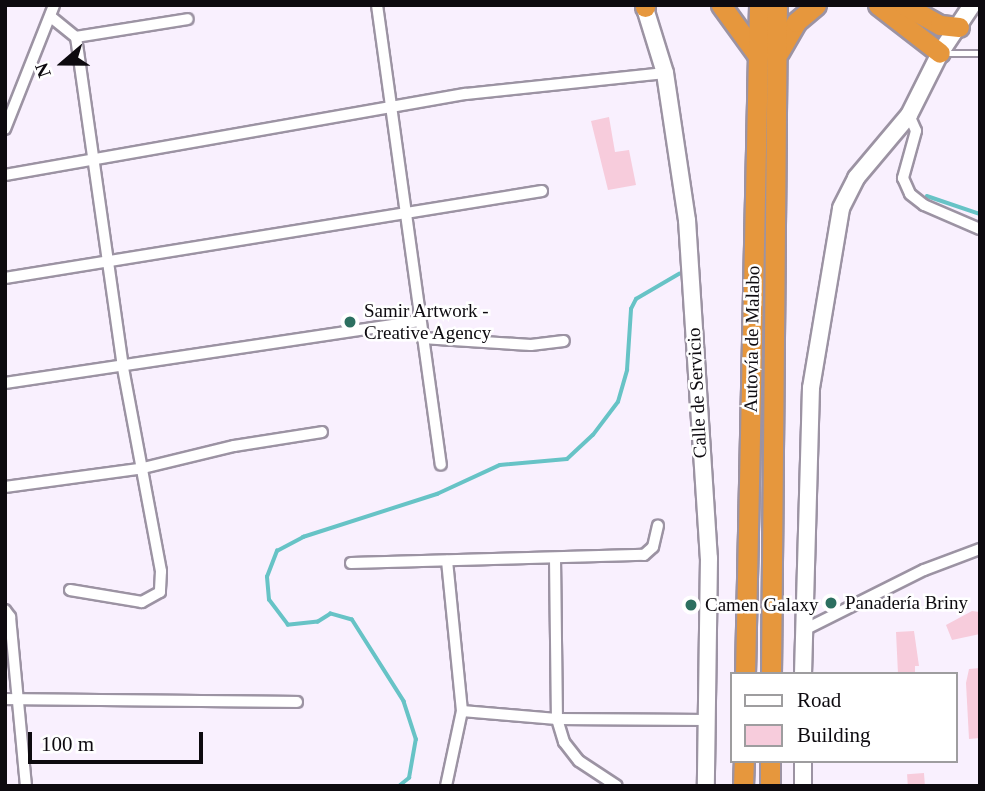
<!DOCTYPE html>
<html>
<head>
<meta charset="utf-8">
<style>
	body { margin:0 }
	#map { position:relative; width:985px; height:791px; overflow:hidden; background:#f9f0fe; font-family:"Times New Roman",serif }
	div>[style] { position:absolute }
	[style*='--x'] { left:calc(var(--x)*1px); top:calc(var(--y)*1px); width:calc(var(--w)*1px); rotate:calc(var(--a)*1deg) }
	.stream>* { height:3.5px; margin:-1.75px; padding:0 1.75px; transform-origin:1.75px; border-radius:1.75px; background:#67c3c6 }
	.building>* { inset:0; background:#f7ccdc; transform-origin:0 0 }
	.roads { filter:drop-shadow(2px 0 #9c93a3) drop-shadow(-2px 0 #9c93a3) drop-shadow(0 2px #9c93a3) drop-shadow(0 -2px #9c93a3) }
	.lane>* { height:5px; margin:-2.5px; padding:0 2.5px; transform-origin:2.5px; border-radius:2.5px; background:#fff }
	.street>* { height:10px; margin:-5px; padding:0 5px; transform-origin:5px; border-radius:5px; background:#fff }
	.secondary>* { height:16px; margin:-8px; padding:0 8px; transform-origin:8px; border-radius:8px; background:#fff }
	.highway>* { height:19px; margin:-9.5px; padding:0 9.5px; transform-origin:9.5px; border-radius:9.5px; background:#e6973d }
	.dots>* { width:19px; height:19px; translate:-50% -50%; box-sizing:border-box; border:4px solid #fff; border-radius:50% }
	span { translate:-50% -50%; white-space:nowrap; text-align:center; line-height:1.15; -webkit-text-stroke:5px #fff; paint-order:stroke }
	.poi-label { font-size:19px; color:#0d0a0f }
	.left { translate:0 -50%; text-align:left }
	.street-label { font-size:19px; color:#0d0a0f }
	.frame { position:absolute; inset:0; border:7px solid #0d0a0f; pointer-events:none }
	.legend { position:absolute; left:730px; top:672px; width:228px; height:91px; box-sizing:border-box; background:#fff; border:2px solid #9e9d9f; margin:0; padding:9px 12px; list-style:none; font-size:21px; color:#0d0a0f }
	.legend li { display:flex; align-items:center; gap:14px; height:35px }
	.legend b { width:35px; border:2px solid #9e9d9f }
	.north { position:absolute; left:28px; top:28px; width:70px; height:70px; -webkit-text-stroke:5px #fff; paint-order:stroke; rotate:250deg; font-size:19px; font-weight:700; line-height:28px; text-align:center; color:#0d0a0f }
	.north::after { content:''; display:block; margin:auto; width:24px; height:32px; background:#0d0a0f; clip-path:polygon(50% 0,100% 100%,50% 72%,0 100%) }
	.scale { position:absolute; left:28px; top:732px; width:175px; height:32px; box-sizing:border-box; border:4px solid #0d0a0f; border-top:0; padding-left:9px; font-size:21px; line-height:24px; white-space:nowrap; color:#0d0a0f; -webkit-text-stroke:5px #fff; paint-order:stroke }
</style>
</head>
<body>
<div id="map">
	<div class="stream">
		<i style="--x:927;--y:196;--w:56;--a:18.8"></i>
		<i style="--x:399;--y:786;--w:13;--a:-39"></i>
		<i style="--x:409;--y:778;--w:39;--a:-80"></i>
		<i style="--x:416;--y:740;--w:40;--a:-108"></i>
		<i style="--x:404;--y:702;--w:97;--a:-122.4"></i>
		<i style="--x:352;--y:620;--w:22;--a:-164"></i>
		<i style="--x:331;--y:614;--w:15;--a:148"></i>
		<i style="--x:318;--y:622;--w:30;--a:174"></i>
		<i style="--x:288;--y:625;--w:31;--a:-127"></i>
		<i style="--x:269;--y:600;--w:23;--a:-95"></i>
		<i style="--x:267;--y:577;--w:28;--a:-69"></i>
		<i style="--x:277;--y:551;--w:30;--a:-28"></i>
		<i style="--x:303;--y:537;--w:141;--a:-17.8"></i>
		<i style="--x:437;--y:494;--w:69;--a:-24.7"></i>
		<i style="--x:500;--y:465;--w:67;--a:-5.1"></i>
		<i style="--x:567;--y:459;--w:35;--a:-43"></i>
		<i style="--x:593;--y:435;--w:41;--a:-52.9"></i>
		<i style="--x:618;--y:402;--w:33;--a:-74"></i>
		<i style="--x:627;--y:370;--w:61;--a:-86.2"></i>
		<i style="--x:631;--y:309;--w:11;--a:-63"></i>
		<i style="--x:636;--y:299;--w:50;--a:-30.2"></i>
	</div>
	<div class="building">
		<i style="clip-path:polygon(609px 117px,615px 152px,629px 150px,636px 185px,608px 190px,591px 121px)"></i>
		<i style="clip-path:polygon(972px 611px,980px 612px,980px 634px,952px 640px,946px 625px)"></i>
		<i style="clip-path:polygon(914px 631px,919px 666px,915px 666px,915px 674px,898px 674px,896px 632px)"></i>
		<i style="clip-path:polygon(980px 668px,980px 738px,969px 739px,966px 683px,969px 669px)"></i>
		<i style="left:924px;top:773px;width:13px;height:17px;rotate:86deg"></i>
	</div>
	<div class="roads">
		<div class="lane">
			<i style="--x:943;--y:53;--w:37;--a:0"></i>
		</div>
		<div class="street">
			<i style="--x:377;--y:5;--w:464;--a:82.1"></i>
			<i style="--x:51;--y:17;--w:32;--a:39"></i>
			<i style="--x:76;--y:37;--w:334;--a:81.9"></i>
			<i style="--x:123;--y:368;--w:207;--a:79.4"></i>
			<i style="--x:161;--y:571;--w:21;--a:93"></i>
			<i style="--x:160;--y:592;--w:21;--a:151"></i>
			<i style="--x:142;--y:602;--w:73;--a:-170.5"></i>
			<i style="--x:76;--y:37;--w:113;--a:-9.1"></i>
			<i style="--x:909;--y:115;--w:17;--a:66"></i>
			<i style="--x:916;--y:131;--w:49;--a:105.5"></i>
			<i style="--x:903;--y:178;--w:17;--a:66"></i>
			<i style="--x:910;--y:194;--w:18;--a:38"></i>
			<i style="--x:924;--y:205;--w:61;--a:23.2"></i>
			<i style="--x:5;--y:129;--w:133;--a:-68.4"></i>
			<i style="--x:5;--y:175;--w:468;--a:-10"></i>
			<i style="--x:466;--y:94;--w:200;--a:-6"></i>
			<i style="--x:5;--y:278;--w:544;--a:-9.2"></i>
			<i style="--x:422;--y:338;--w:109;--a:3.7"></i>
			<i style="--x:531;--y:345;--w:33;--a:-7"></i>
			<i style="--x:5;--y:383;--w:419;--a:-8.5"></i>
			<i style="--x:5;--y:487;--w:135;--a:-7.7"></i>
			<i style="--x:139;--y:469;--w:98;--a:-13.6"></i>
			<i style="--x:234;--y:446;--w:89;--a:-9"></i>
			<i style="--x:555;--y:558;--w:161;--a:89.3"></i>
			<i style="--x:557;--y:719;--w:24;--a:73"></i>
			<i style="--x:564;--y:742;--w:24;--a:52"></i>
			<i style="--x:579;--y:761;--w:45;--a:33.3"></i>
			<i style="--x:351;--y:563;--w:293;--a:-1.6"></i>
			<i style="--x:644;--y:555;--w:12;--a:-42"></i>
			<i style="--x:653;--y:547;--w:22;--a:-77"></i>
			<i style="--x:5;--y:610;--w:9;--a:54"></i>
			<i style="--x:10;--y:617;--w:170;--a:84.6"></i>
			<i style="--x:804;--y:630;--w:134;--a:-26.6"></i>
			<i style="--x:924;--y:570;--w:60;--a:-20.6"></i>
			<i style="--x:5;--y:699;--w:292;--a:0.6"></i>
			<i style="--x:462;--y:711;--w:95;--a:4.8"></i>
			<i style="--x:557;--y:719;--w:150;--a:0.4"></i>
			<i style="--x:446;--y:786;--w:77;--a:-78"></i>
			<i style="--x:462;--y:711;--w:151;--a:-95.7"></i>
		</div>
		<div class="secondary">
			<i style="--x:644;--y:5;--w:71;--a:72.8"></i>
			<i style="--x:665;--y:73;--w:149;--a:81.5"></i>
			<i style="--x:687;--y:220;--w:339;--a:86.3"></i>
			<i style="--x:709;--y:558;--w:228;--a:90.8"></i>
			<i style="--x:803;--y:674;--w:286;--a:-88.4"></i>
			<i style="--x:811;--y:388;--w:182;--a:-80.5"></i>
			<i style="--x:841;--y:208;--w:34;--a:-63"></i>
			<i style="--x:856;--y:178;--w:82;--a:-49.9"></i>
			<i style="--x:909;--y:115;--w:69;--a:-63.4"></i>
			<i style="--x:940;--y:53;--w:58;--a:-56.3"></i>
			<i style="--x:803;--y:786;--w:25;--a:-90"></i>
		</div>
		<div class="highway">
			<i style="--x:721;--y:5;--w:63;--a:54"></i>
			<i style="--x:878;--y:5;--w:78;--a:37.7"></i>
			<i style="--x:904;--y:5;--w:41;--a:29.1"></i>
			<i style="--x:940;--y:25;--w:19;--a:6"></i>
			<i style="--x:645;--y:7;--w:2;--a:-90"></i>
			<i style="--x:779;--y:52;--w:34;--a:-60"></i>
			<i style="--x:796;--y:22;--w:26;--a:-40"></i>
			<i style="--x:745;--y:674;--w:669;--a:-88.8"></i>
			<i style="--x:771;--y:674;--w:669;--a:-89.49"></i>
			<i style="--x:743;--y:786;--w:25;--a:-88"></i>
			<i style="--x:770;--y:786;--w:25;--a:-90"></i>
		</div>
	</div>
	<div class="dots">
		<i style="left:350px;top:322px;background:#2c6f60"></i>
		<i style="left:831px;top:603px;background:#2c6f60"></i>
		<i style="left:691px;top:605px;background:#2c6f60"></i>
	</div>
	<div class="poi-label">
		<span class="left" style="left:364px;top:322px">Samir Artwork -<br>Creative Agency</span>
		<span class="left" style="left:845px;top:603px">Panadería Briny</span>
		<span class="left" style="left:705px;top:605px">Camen Galaxy</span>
	</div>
	<div class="street-label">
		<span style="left:752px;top:339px;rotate:-89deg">Autovía de Malabo</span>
		<span style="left:697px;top:393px;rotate:-93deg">Calle de Servicio</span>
	</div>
	<div class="frame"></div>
	<ul class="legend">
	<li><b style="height:9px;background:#fff"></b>Road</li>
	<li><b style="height:19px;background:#f7ccdc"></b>Building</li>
	</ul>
	<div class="north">N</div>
	<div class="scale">100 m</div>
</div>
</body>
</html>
